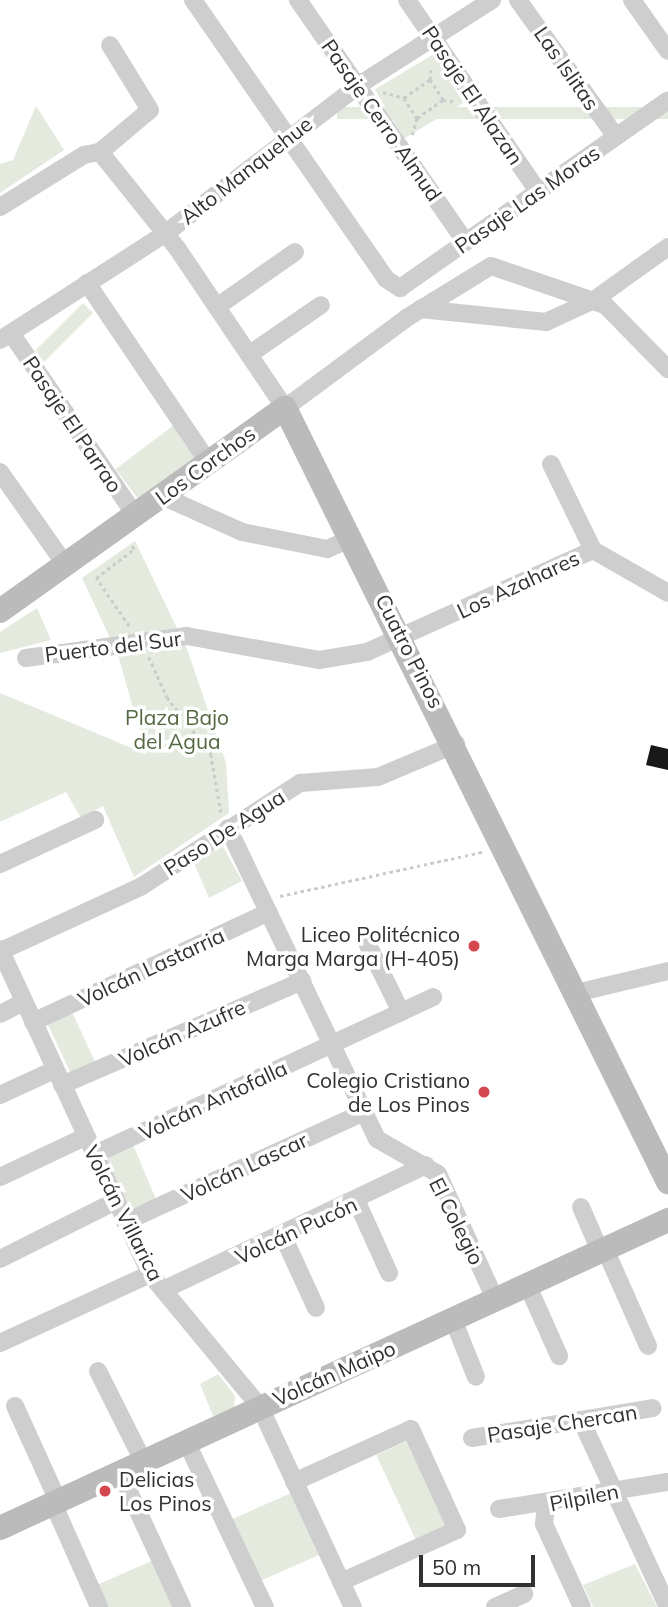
<!DOCTYPE html>
<html>
<head>
<meta charset="utf-8">
<style>
	body { margin:0 }
	#map { position:relative; width:668px; height:1607px; overflow:hidden; background:#fff; font-family:Mulish,sans-serif }
	div>[style] { position:absolute }
	[style*='--x'] { left:calc(var(--x)*1px); top:calc(var(--y)*1px); width:calc(var(--w)*1px); rotate:calc(var(--a)*1deg) }
	.green>* { inset:0; background:#e4eade; transform-origin:0 0 }
	.building>* { inset:0; background:#181818 }
	.path>* { height:2.5px; margin-top:-1.25px; transform-origin:0; background:repeating-linear-gradient(90deg,#cbcbcb 0 3.5px,transparent 0 7px) }
	.street>* { height:18px; margin:-9px; padding:0 9px; transform-origin:9px; border-radius:9px; background:#cecece }
	.secondary>* { height:24px; margin:-12px; padding:0 12px; transform-origin:12px; border-radius:12px; background:#bbb }
	.dots>* { width:19px; height:19px; translate:-50% -50%; box-sizing:border-box; border:4px solid #fff; border-radius:50% }
	span { translate:-50% -50%; white-space:nowrap; text-align:center; line-height:1.15; -webkit-text-stroke:7px #fff; paint-order:stroke }
	.street-label { font-size:21px; color:#313131 }
	.park-label { font-size:21px; color:#546943 }
	.poi-label { font-size:21px; color:#313131 }
	.right { translate:-100% -50%; text-align:right }
	.left { translate:0 -50%; text-align:left }
	.scale { position:absolute; left:419px; top:1555px; width:116px; height:32px; box-sizing:border-box; border:4px solid #313131; border-top:0; padding-left:9px; font-size:21px; line-height:24px; white-space:nowrap; color:#313131; -webkit-text-stroke:5px #fff; paint-order:stroke }
</style>
</head>
<body>
<div id="map">
	<div class="green">
		<i style="left:434px;top:54px;width:57px;height:69px;rotate:59deg"></i>
		<i style="clip-path:polygon(36px 106px,64px 150px,0 193px,0 164px,13px 160px)"></i>
		<i style="left:668px;top:107px;width:12px;height:331px;rotate:90deg"></i>
		<i style="left:83px;top:303px;width:14px;height:69px;rotate:45deg"></i>
		<i style="left:174px;top:425px;width:40px;height:73px;rotate:53deg"></i>
		<i style="clip-path:polygon(135px 541px,187px 649px,226px 763px,229px 813px,134px 877px,103px 806px,81px 818px,66px 792px,0 822px,0 693px,146px 754px,118px 655px,82px 578px)"></i>
		<i style="clip-path:polygon(37px 608px,51px 640px,0 653px,0 632px)"></i>
		<i style="clip-path:polygon(222px 845px,242px 881px,209px 898px,194px 863px)"></i>
		<i style="left:71px;top:1010px;width:60px;height:27px;rotate:65deg"></i>
		<i style="left:133px;top:1145px;width:58px;height:30px;rotate:67deg"></i>
		<i style="clip-path:polygon(218px 1374px,235px 1396px,234px 1408px,213px 1416px,200px 1384px)"></i>
		<i style="left:409px;top:1440px;width:93px;height:36px;rotate:65deg"></i>
		<i style="left:291px;top:1493px;width:68px;height:68px;rotate:66deg"></i>
		<i style="clip-path:polygon(156px 1559px,177px 1607px,107px 1607px,97px 1585px)"></i>
		<i style="clip-path:polygon(635px 1564px,657px 1607px,593px 1607px,583px 1585px)"></i>
	</div>
	<div class="building">
		<i style="clip-path:polygon(651px 745px,668px 749px,668px 770px,646px 765px)"></i>
	</div>
	<div class="path">
		<i style="--x:430;--y:80;--w:14;--a:-86"></i>
		<i style="--x:383;--y:92;--w:22;--a:16"></i>
		<i style="--x:443;--y:100;--w:14;--a:8"></i>
		<i style="--x:412;--y:135;--w:18;--a:-74"></i>
		<i style="--x:417;--y:118;--w:32;--a:-35"></i>
		<i style="--x:443;--y:100;--w:24;--a:-123"></i>
		<i style="--x:430;--y:80;--w:32;--a:145"></i>
		<i style="--x:404;--y:98;--w:24;--a:57"></i>
		<i style="--x:129;--y:626;--w:58;--a:-124.5"></i>
		<i style="--x:96;--y:578;--w:48;--a:-37.3"></i>
		<i style="--x:134;--y:549;--w:6;--a:-129"></i>
		<i style="--x:149;--y:657;--w:44;--a:65.8"></i>
		<i style="--x:167;--y:697;--w:72;--a:52.3"></i>
		<i style="--x:211;--y:754;--w:59;--a:80.2"></i>
		<i style="--x:280;--y:896;--w:207;--a:-12.3"></i>
	</div>
	<div class="street">
		<i style="--x:193;--y:0;--w:339;--a:55.3"></i>
		<i style="--x:386;--y:279;--w:17;--a:33"></i>
		<i style="--x:400;--y:288;--w:327;--a:-35"></i>
		<i style="--x:298;--y:0;--w:293;--a:55.3"></i>
		<i style="--x:407;--y:0;--w:232;--a:55.6"></i>
		<i style="--x:518;--y:0;--w:168;--a:54.4"></i>
		<i style="--x:632;--y:0;--w:62;--a:54.8"></i>
		<i style="--x:100;--y:152;--w:123;--a:51.3"></i>
		<i style="--x:177;--y:248;--w:193;--a:56"></i>
		<i style="--x:285;--y:408;--w:153;--a:-36.5"></i>
		<i style="--x:408;--y:317;--w:97;--a:-31.6"></i>
		<i style="--x:491;--y:266;--w:120;--a:18.9"></i>
		<i style="--x:605;--y:305;--w:90;--a:45.5"></i>
		<i style="--x:100;--y:152;--w:65;--a:-40"></i>
		<i style="--x:150;--y:110;--w:76;--a:-121.6"></i>
		<i style="--x:0;--y:207;--w:99;--a:-31.8"></i>
		<i style="--x:84;--y:155;--w:16;--a:-11"></i>
		<i style="--x:87;--y:283;--w:216;--a:55.9"></i>
		<i style="--x:218;--y:306;--w:94;--a:-35"></i>
		<i style="--x:420;--y:309;--w:127;--a:5.9"></i>
		<i style="--x:546;--y:322;--w:53;--a:-24.6"></i>
		<i style="--x:594;--y:300;--w:91;--a:-35.6"></i>
		<i style="--x:11;--y:333;--w:220;--a:55.7"></i>
		<i style="--x:0;--y:340;--w:197;--a:-32.8"></i>
		<i style="--x:166;--y:233;--w:243;--a:-37.5"></i>
		<i style="--x:359;--y:85;--w:158;--a:-32.6"></i>
		<i style="--x:250;--y:354;--w:86;--a:-34.6"></i>
		<i style="--x:551;--y:464;--w:96;--a:64"></i>
		<i style="--x:0;--y:472;--w:113;--a:54.8"></i>
		<i style="--x:162;--y:496;--w:88;--a:24.2"></i>
		<i style="--x:242;--y:532;--w:87;--a:11.3"></i>
		<i style="--x:327;--y:549;--w:28;--a:-23"></i>
		<i style="--x:593;--y:550;--w:86;--a:29.8"></i>
		<i style="--x:26;--y:658;--w:162;--a:-7.8"></i>
		<i style="--x:187;--y:636;--w:134;--a:10.3"></i>
		<i style="--x:319;--y:660;--w:49;--a:-9.5"></i>
		<i style="--x:367;--y:652;--w:248;--a:-24.3"></i>
		<i style="--x:228;--y:828;--w:345;--a:64.4"></i>
		<i style="--x:377;--y:1139;--w:70;--a:29.8"></i>
		<i style="--x:438;--y:1174;--w:137;--a:65.5"></i>
		<i style="--x:0;--y:864;--w:105;--a:-24.9"></i>
		<i style="--x:368;--y:945;--w:75;--a:63.8"></i>
		<i style="--x:0;--y:949;--w:358;--a:65.2"></i>
		<i style="--x:150;--y:1274;--w:173;--a:50.4"></i>
		<i style="--x:260;--y:1407;--w:221;--a:65.1"></i>
		<i style="--x:1;--y:951;--w:155;--a:-24.7"></i>
		<i style="--x:142;--y:886;--w:189;--a:-33.1"></i>
		<i style="--x:300;--y:783;--w:78;--a:-4.4"></i>
		<i style="--x:378;--y:777;--w:85;--a:-22.9"></i>
		<i style="--x:576;--y:993;--w:95;--a:-13.4"></i>
		<i style="--x:0;--y:1014;--w:27;--a:-27"></i>
		<i style="--x:33;--y:1022;--w:260;--a:-25"></i>
		<i style="--x:62;--y:1085;--w:262;--a:-23.4"></i>
		<i style="--x:0;--y:1095;--w:60;--a:-24.8"></i>
		<i style="--x:93;--y:1155;--w:375;--a:-24.9"></i>
		<i style="--x:0;--y:1177;--w:94;--a:-25.2"></i>
		<i style="--x:357;--y:1202;--w:78;--a:65.7"></i>
		<i style="--x:581;--y:1207;--w:48;--a:66.6"></i>
		<i style="--x:125;--y:1222;--w:263;--a:-24.7"></i>
		<i style="--x:283;--y:1236;--w:79;--a:65.4"></i>
		<i style="--x:605;--y:1249;--w:106;--a:66.1"></i>
		<i style="--x:0;--y:1259;--w:127;--a:-26.6"></i>
		<i style="--x:527;--y:1284;--w:79;--a:66"></i>
		<i style="--x:163;--y:1290;--w:291;--a:-25.4"></i>
		<i style="--x:453;--y:1319;--w:62;--a:68.4"></i>
		<i style="--x:0;--y:1343;--w:165;--a:-24.7"></i>
		<i style="--x:98;--y:1371;--w:101;--a:63.4"></i>
		<i style="--x:15;--y:1406;--w:104;--a:65.6"></i>
		<i style="--x:581;--y:1420;--w:206;--a:65.1"></i>
		<i style="--x:472;--y:1438;--w:183;--a:-9.4"></i>
		<i style="--x:186;--y:1441;--w:184;--a:64.6"></i>
		<i style="--x:120;--y:1472;--w:149;--a:65.3"></i>
		<i style="--x:294;--y:1482;--w:128;--a:-24.4"></i>
		<i style="--x:411;--y:1429;--w:111;--a:65.5"></i>
		<i style="--x:457;--y:1530;--w:127;--a:155.9"></i>
		<i style="--x:53;--y:1503;--w:114;--a:66.1"></i>
		<i style="--x:546;--y:1505;--w:19;--a:96"></i>
		<i style="--x:544;--y:1524;--w:91;--a:65.4"></i>
		<i style="--x:499;--y:1509;--w:171;--a:-9.1"></i>
		<i style="--x:495;--y:1607;--w:32;--a:-24"></i>
	</div>
	<div class="secondary">
		<i style="--x:0;--y:611;--w:350;--a:-35.5"></i>
		<i style="--x:285;--y:408;--w:864;--a:63.67"></i>
		<i style="--x:0;--y:1528;--w:736;--a:-24.75"></i>
	</div>
	<div class="dots">
		<i style="left:474px;top:946px;background:#d5474e"></i>
		<i style="left:484px;top:1092px;background:#d5474e"></i>
		<i style="left:105px;top:1491px;background:#d5474e"></i>
	</div>
	<div class="street-label">
		<span style="left:567px;top:68px;rotate:55deg">Las Islitas</span>
		<span style="left:473px;top:95px;rotate:56deg">Pasaje El Alazan</span>
		<span style="left:382px;top:120px;rotate:55deg">Pasaje Cerro Almud</span>
		<span style="left:246px;top:170px;rotate:-38deg">Alto Manquehue</span>
		<span style="left:527px;top:199px;rotate:-35deg">Pasaje Las Moras</span>
		<span style="left:73px;top:424px;rotate:56deg">Pasaje El Parrao</span>
		<span style="left:205px;top:465px;rotate:-36deg">Los Corchos</span>
		<span style="left:518px;top:584px;rotate:-25deg">Los Azahares</span>
		<span style="left:113px;top:646px;rotate:-7deg">Puerto del Sur</span>
		<span style="left:410px;top:651px;rotate:63deg">Cuatro Pinos</span>
		<span style="left:224px;top:832px;rotate:-33deg">Paso De Agua</span>
		<span style="left:151px;top:967px;rotate:-25deg">Volcán Lastarria</span>
		<span style="left:182px;top:1033px;rotate:-24deg">Volcán Azufre</span>
		<span style="left:213px;top:1100px;rotate:-25deg">Volcán Antofalla</span>
		<span style="left:244px;top:1167px;rotate:-25deg">Volcán Lascar</span>
		<span style="left:124px;top:1213px;rotate:63deg">Volcán Villarica</span>
		<span style="left:457px;top:1221px;rotate:63deg">El Colegio</span>
		<span style="left:296px;top:1230px;rotate:-25deg">Volcán Pucón</span>
		<span style="left:334px;top:1373px;rotate:-24deg">Volcán Maipo</span>
		<span style="left:562px;top:1423px;rotate:-9deg">Pasaje Chercan</span>
		<span style="left:584px;top:1497px;rotate:-11deg">Pilpilen</span>
	</div>
	<div class="park-label">
		<span style="left:177px;top:729px">Plaza Bajo<br>del Agua</span>
	</div>
	<div class="poi-label">
		<span class="right" style="left:460px;top:946px">Liceo Politécnico<br>Marga Marga (H-405)</span>
		<span class="right" style="left:470px;top:1092px">Colegio Cristiano<br>de Los Pinos</span>
		<span class="left" style="left:119px;top:1491px">Delicias<br>Los Pinos</span>
	</div>
	<div class="scale">50 m</div>
</div>
</body>
</html>
